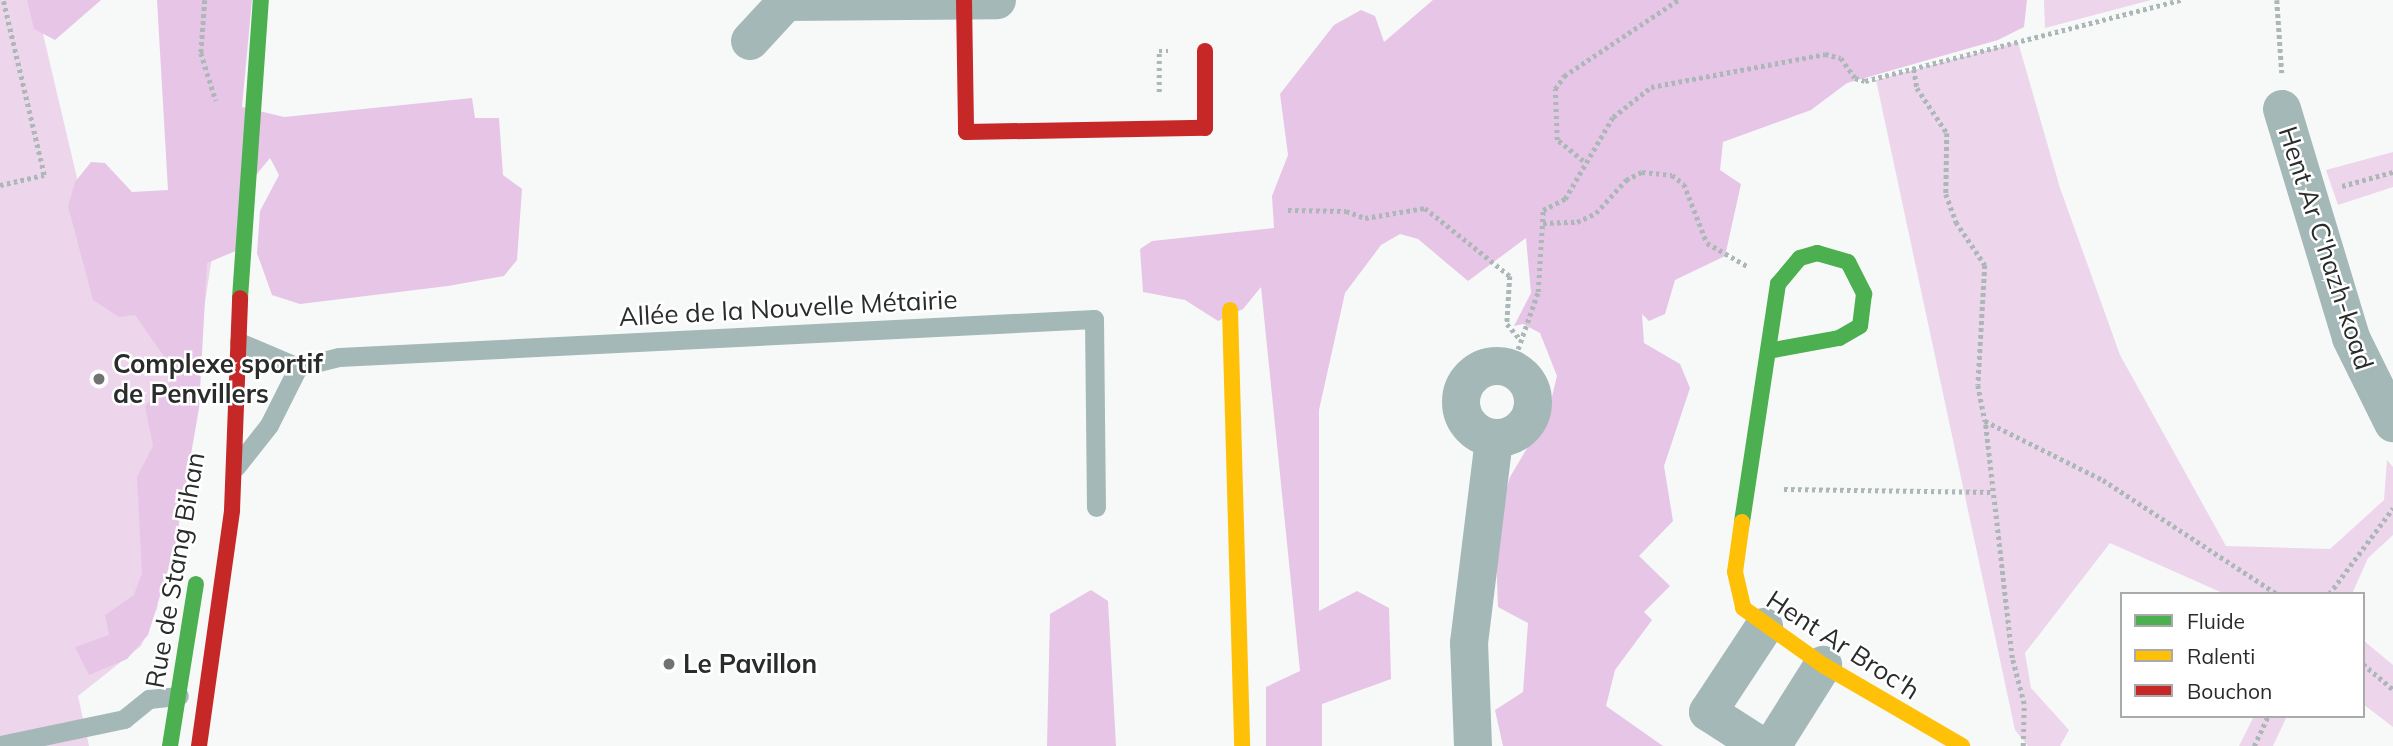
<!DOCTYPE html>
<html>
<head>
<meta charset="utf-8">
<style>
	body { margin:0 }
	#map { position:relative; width:2393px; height:746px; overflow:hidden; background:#f6f9f8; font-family:Mulish,sans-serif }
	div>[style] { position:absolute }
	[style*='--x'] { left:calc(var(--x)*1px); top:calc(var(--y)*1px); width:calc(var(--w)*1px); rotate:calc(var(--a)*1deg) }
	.green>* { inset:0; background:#edd5ec }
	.forest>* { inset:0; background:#e7c5e6 }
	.path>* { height:4.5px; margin-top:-2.25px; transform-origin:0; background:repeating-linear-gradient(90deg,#acb8b7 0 3.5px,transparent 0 7px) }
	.lane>* { height:19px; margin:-9.5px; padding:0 9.5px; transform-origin:9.5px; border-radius:9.5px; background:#a4b8b7 }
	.street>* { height:38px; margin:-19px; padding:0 19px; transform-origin:19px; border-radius:19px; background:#a4b8b7 }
	.street>.ring { margin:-19px; padding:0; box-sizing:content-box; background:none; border:38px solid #a4b8b7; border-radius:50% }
	.fast>* { height:16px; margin:-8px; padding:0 8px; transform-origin:8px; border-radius:8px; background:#4caf50 }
	.slow>* { height:16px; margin:-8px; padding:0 8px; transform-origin:8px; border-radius:8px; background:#ffc107 }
	.jam>* { height:16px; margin:-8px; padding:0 8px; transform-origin:8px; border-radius:8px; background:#c62828 }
	.dots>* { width:19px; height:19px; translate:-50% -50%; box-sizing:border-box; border:4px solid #fff; border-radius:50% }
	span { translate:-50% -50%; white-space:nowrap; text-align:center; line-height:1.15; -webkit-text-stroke:5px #fff; paint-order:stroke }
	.street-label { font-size:26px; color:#2a2b2b }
	.poi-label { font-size:26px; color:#2a2b2b; font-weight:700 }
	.left { translate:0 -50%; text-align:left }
	.legend { position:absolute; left:2120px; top:592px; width:245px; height:126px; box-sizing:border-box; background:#fff; border:2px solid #aaa; margin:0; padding:9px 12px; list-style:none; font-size:21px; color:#2a2b2b }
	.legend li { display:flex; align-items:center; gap:14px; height:35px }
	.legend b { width:35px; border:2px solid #aaa }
</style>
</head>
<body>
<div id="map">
	<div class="green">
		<i style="clip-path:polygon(0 0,35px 0,81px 195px,215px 238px,157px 609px,141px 646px,78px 696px,89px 746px,0 746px)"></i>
		<i style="clip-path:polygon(2044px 0,2151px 0,2045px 28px)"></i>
		<i style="clip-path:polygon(2018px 42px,2060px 188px,2120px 355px,2226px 546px,2330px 549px,2384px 500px,2387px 460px,2393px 467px,2393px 535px,2368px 558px,2352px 594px,2225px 594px,2110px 543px,2025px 653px,2031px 688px,2069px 730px,2060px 746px,2028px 746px,2015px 730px,1876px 80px)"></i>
		<i style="clip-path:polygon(2393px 152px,2393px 187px,2338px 205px,2326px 170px)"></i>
		<i style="clip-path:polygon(2363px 640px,2393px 665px,2393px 727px,2363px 704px)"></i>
		<i style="clip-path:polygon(2254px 716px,2287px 716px,2273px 746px,2239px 746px)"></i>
	</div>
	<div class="forest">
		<i style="clip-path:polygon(27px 0,101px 0,55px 40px,34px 29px)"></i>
		<i style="clip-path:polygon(157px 0,252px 0,242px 107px,284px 117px,472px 98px,475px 118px,499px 118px,503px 175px,522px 189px,517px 260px,504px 276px,448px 286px,300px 304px,272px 295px,257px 253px,260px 211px,279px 175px,270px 158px,243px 191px,238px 250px,207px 263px,199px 408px,175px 547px,148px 635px,127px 659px,89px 675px,75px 647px,109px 635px,105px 615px,134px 595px,142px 573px,137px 477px,153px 446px,145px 406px,177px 375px,135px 315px,119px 317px,93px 300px,68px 206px,75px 182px,91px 162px,105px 163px,132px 192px,168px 190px)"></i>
		<i style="clip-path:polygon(1433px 0,2027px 0,2024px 27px,1998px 40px,1847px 83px,1811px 110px,1723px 142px,1720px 170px,1741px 184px,1725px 256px,1675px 280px,1665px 314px,1649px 321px,1642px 314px,1644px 343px,1680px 364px,1690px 388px,1664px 466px,1673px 521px,1639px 556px,1670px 586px,1644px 612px,1652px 620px,1615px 670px,1606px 706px,1663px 746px,1503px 746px,1495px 710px,1523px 692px,1528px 623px,1498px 607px,1495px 527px,1510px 477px,1548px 413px,1557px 376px,1540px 333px,1523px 324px,1514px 326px,1531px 293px,1526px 238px,1468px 281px,1418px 239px,1400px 234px,1381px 245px,1345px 293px,1319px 410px,1319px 611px,1357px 591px,1389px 608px,1391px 679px,1322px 704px,1322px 746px,1266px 746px,1266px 687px,1300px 671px,1261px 287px,1243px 309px,1218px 321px,1185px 300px,1143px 292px,1140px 249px,1152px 241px,1274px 228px,1272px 196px,1288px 155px,1280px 94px,1334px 25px,1361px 10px,1375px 16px,1384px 42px)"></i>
		<i style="clip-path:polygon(1091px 590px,1108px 601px,1116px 746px,1047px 746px,1050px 614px)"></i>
	</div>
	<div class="path">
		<i style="--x:205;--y:0;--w:53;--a:94.3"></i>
		<i style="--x:201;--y:53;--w:50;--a:72.6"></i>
		<i style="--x:2277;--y:0;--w:73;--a:86.1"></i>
		<i style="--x:1914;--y:69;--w:19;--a:81"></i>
		<i style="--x:1917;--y:88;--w:54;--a:56.3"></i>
		<i style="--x:1947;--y:133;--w:61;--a:90.9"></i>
		<i style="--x:1946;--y:194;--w:30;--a:70"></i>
		<i style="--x:1956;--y:222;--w:52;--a:56"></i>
		<i style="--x:1985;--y:265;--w:120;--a:93.3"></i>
		<i style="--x:1978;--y:385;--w:37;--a:79"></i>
		<i style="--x:1159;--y:92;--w:41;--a:-90"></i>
		<i style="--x:1159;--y:51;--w:9;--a:0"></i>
		<i style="--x:1583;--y:161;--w:33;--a:-141"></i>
		<i style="--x:1557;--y:140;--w:51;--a:-92.2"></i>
		<i style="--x:1555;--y:89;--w:16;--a:-55"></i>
		<i style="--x:1564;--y:76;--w:137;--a:-33.7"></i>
		<i style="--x:0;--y:185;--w:45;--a:-12.8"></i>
		<i style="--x:44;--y:175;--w:180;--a:-103.2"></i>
		<i style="--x:2342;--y:186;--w:53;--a:-15.4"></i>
		<i style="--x:1288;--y:210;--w:58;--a:1"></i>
		<i style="--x:1346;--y:211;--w:20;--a:20"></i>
		<i style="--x:1365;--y:218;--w:61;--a:-9.5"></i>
		<i style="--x:1425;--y:208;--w:109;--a:38.7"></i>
		<i style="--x:1510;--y:276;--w:48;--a:93.6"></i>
		<i style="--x:1507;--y:324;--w:21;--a:49"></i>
		<i style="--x:1543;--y:223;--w:34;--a:-2"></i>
		<i style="--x:1577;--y:222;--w:21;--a:-25"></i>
		<i style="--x:1596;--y:213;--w:45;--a:-47.7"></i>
		<i style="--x:1626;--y:180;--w:18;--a:-27"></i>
		<i style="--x:1642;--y:172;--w:30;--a:6"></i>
		<i style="--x:1672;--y:175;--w:15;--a:37"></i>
		<i style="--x:1684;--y:184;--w:63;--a:68.7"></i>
		<i style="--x:1707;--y:243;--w:46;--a:29.9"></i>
		<i style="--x:1511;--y:369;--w:82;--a:-70.7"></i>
		<i style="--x:1538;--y:292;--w:82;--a:-86.5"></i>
		<i style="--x:1543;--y:210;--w:25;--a:-27"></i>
		<i style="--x:1565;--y:199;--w:95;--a:-59.7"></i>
		<i style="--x:1613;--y:117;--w:48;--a:-38.3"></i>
		<i style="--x:1651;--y:87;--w:177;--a:-10.7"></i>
		<i style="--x:1825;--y:54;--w:16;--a:14"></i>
		<i style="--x:1841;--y:58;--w:24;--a:55"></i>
		<i style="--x:1855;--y:78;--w:10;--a:17"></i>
		<i style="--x:1865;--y:81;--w:326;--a:-14.4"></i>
		<i style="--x:1784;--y:489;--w:209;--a:0.8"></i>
		<i style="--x:2329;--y:594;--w:107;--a:-53.3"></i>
		<i style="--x:2363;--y:664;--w:39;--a:40"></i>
		<i style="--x:2023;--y:746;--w:42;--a:-88.6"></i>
		<i style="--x:2024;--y:704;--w:48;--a:-104.6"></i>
		<i style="--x:2012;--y:658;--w:239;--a:-96.5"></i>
		<i style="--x:1985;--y:421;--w:132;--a:26.6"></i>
		<i style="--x:2103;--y:480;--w:208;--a:33.2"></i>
		<i style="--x:2254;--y:746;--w:33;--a:-65"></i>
	</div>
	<div class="lane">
		<i style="--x:239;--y:342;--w:64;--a:23"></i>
		<i style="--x:298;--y:367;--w:42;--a:-13.7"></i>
		<i style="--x:339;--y:357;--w:756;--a:-2.88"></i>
		<i style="--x:1094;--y:319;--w:188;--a:89.4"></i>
		<i style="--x:236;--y:467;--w:53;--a:-51.8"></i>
		<i style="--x:269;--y:425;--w:65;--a:-63.4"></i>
		<i style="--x:0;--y:745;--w:127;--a:-11.8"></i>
		<i style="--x:124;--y:719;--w:32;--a:-39"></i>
		<i style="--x:149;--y:699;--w:30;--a:-6"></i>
	</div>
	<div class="street">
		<i style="--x:750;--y:41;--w:53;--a:-47.3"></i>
		<i style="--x:786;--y:2;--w:211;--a:-0.5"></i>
		<i style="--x:2282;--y:109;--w:239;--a:73.2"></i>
		<i style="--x:2351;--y:338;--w:95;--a:63.7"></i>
		<i class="ring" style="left:1461px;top:366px;width:34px;height:34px"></i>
		<i style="--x:1473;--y:746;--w:103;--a:-92.2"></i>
		<i style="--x:1469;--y:643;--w:206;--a:-83"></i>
		<i style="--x:1761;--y:746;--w:63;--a:-147.3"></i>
		<i style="--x:1708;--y:712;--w:102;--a:-56.6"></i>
		<i style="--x:1772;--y:746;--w:96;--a:-57.8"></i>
	</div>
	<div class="fast">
		<i style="--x:240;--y:298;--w:299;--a:-86"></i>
		<i style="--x:1742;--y:522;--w:241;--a:-81.4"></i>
		<i style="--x:1778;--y:284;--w:34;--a:-50"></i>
		<i style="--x:1800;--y:258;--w:18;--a:-16"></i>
		<i style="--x:1817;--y:253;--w:32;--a:16"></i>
		<i style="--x:1848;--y:262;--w:36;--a:63"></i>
		<i style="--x:1864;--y:294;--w:32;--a:97"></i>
		<i style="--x:1860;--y:326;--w:24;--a:150"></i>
		<i style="--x:1839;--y:338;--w:72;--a:169.6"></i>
		<i style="--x:170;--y:746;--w:164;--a:-80.9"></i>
	</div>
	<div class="slow">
		<i style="--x:1230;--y:310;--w:436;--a:88.4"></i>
		<i style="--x:1742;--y:522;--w:50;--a:98"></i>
		<i style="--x:1735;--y:572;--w:37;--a:77"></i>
		<i style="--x:1743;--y:608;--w:98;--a:35.5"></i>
		<i style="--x:1823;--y:665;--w:161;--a:30.2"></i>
	</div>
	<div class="jam">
		<i style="--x:964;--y:0;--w:132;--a:89.1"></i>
		<i style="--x:966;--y:132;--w:239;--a:-1"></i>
		<i style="--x:1205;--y:128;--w:77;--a:-90"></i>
		<i style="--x:199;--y:746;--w:238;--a:-82"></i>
		<i style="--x:232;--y:510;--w:212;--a:-87.8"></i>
	</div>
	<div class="dots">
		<i style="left:99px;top:379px;background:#717373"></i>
		<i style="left:669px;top:664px;background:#717373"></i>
	</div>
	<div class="street-label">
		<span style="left:2326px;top:248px;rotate:72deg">Hent Ar C'hazh-koad</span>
		<span style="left:788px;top:308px;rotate:-3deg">Allée de la Nouvelle Métairie</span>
		<span style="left:175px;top:570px;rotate:-80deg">Rue de Stang Bihan</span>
		<span style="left:1843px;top:645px;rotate:33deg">Hent Ar Broc'h</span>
	</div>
	<div class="poi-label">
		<span class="left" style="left:113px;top:379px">Complexe sportif<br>de Penvillers</span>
		<span class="left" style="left:683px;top:664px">Le Pavillon</span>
	</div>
	<ul class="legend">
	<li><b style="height:9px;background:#4caf50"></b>Fluide</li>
	<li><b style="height:9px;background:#ffc107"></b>Ralenti</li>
	<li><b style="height:9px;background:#c62828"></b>Bouchon</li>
	</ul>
</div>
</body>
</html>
